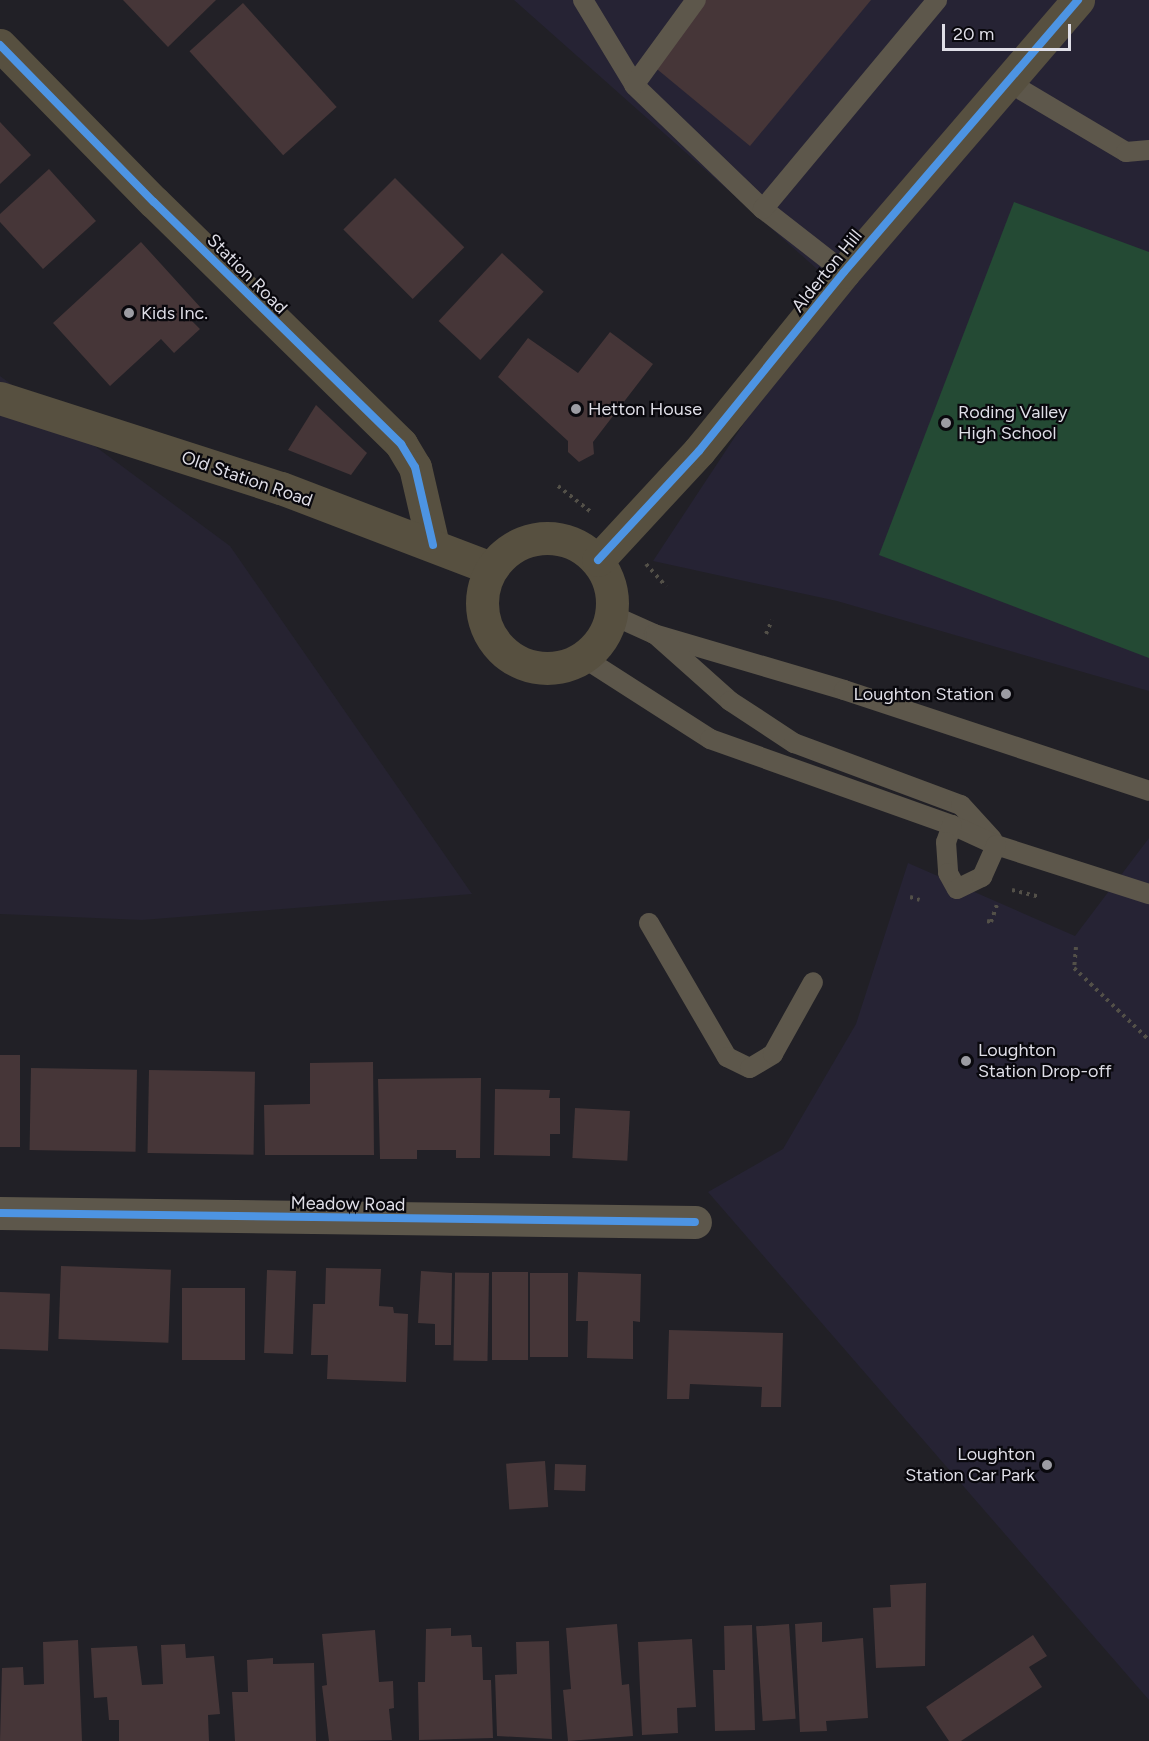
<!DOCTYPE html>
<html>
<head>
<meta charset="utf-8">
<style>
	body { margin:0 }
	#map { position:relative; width:1149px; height:1741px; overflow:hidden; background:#212026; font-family:Figtree,sans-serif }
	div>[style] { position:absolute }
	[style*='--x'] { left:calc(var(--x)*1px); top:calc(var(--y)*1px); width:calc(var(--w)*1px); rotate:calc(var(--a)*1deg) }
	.commercial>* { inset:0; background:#262331 }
	.built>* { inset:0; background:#262334 }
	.green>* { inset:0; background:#244a34 }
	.building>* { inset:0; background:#463638; transform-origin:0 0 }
	.path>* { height:4px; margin-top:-2px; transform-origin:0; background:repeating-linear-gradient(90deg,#535048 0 3px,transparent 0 7.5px) }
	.lane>* { height:20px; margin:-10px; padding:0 10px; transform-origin:10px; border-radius:10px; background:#5d574b }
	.street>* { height:33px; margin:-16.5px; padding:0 16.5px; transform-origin:16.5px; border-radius:16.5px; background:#5d574b }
	.secondary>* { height:33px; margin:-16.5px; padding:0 16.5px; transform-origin:16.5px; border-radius:16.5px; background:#575040 }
	.secondary>.ring { margin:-16.5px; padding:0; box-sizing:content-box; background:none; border:33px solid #575040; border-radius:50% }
	.cycleway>* { height:8px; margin:-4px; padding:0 4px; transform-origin:4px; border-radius:4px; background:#4d94e3 }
	.dots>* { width:16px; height:16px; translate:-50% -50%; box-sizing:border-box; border:3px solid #09080d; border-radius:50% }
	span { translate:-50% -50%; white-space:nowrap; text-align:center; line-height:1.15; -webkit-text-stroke:4.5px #09080d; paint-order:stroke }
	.street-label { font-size:18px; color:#dfdee7 }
	.poi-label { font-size:18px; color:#dfdee7 }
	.left { translate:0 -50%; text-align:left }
	.right { translate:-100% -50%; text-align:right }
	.scale { position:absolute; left:942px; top:24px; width:129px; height:27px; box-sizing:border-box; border:3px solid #dfdee7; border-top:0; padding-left:8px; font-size:18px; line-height:21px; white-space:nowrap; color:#dfdee7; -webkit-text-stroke:4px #09080d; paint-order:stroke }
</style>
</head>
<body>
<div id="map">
	<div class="commercial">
		<i style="clip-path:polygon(0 376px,230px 546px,472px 894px,142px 920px,0 914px)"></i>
	</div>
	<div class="built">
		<i style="clip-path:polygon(514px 0,1149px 0,1149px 691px,837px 601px,653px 561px,835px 285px)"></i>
		<i style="clip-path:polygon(1149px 838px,1149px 1700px,708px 1192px,783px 1149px,856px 1024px,908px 863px,1075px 936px)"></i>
	</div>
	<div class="green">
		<i style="clip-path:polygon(1014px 202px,1149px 252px,1149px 658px,879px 555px)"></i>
	</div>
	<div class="building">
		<i style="clip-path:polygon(123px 0,216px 0,168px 47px)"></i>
		<i style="clip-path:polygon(705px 0,871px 0,750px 146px,652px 65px)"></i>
		<i style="left:243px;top:3px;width:140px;height:72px;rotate:48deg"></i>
		<i style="clip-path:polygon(0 122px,31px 155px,0 184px)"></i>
		<i style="clip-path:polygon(49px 169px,96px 221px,43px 269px,0 222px,0 214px)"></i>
		<i style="left:395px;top:178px;width:98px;height:73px;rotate:45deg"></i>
		<i style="clip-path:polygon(141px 242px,201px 308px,189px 318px,200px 329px,174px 353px,161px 339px,110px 386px,53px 323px)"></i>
		<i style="left:502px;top:253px;width:57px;height:93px;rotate:43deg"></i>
		<i style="clip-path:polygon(610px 332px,653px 364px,593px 442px,594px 454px,579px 462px,568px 452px,568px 441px,498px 377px,528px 338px,578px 373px)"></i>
		<i style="clip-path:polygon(316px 405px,367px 453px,351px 475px,288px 450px)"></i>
		<i style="left:0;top:1055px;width:20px;height:92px"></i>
		<i style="clip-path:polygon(373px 1062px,374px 1155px,265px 1155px,264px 1105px,310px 1104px,310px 1063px)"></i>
		<i style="left:31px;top:1068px;width:106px;height:82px;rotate:1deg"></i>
		<i style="left:149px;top:1070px;width:106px;height:83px;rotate:1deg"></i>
		<i style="clip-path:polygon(481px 1078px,480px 1158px,456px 1158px,456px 1150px,417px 1150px,417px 1159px,380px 1159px,378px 1079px)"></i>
		<i style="clip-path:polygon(495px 1089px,550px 1090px,549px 1098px,560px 1098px,560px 1134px,550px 1134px,550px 1156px,494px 1155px)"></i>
		<i style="left:575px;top:1108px;width:55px;height:50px;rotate:3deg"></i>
		<i style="left:61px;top:1266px;width:110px;height:73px;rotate:2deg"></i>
		<i style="clip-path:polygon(326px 1268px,381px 1269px,379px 1306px,393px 1307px,394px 1313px,408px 1314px,406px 1382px,327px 1379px,328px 1355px,311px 1355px,313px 1304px,325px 1304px)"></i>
		<i style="left:267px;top:1270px;width:29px;height:83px;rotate:2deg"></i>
		<i style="clip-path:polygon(421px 1271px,452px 1273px,451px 1345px,435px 1345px,435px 1324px,418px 1323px)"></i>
		<i style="left:492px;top:1272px;width:36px;height:88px"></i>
		<i style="clip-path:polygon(578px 1272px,641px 1274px,640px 1322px,633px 1321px,633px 1359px,587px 1358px,588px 1321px,576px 1321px)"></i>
		<i style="left:489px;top:1273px;width:88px;height:34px;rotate:91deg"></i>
		<i style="left:530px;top:1273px;width:38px;height:84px"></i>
		<i style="left:245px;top:1288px;width:72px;height:63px;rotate:90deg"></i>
		<i style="left:0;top:1292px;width:50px;height:57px;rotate:2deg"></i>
		<i style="clip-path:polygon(669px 1330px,783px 1333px,781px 1407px,761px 1407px,762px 1387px,690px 1384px,689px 1399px,667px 1399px)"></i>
		<i style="left:545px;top:1461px;width:46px;height:39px;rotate:86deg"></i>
		<i style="left:555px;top:1464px;width:31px;height:26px;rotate:2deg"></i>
		<i style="clip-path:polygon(926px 1583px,925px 1666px,876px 1668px,873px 1608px,891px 1607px,890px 1585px)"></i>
		<i style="clip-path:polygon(822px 1622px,822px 1642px,863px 1638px,868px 1718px,826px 1721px,827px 1731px,800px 1732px,795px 1624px)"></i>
		<i style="clip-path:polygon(617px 1624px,622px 1685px,629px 1684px,633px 1736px,568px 1741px,563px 1690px,571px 1689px,566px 1628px)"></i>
		<i style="left:789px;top:1624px;width:95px;height:33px;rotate:86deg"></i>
		<i style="clip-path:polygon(752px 1625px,755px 1730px,715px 1731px,713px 1670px,725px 1670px,724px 1626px)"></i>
		<i style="clip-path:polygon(451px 1628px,451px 1636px,471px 1635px,472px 1647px,482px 1647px,483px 1680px,491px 1680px,493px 1738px,419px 1740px,418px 1682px,425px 1682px,426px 1629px)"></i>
		<i style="clip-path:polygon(375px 1630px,379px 1682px,393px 1681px,394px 1708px,389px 1709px,392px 1740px,329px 1741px,322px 1686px,327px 1685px,322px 1634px)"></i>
		<i style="clip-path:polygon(1033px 1635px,1047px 1656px,1029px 1667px,1042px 1687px,961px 1741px,949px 1741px,926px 1707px)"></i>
		<i style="clip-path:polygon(692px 1639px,696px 1707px,677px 1708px,678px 1733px,642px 1735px,638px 1642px)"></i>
		<i style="clip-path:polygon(78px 1640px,82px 1741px,0 1741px,2px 1668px,23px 1667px,24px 1685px,44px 1684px,43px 1642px)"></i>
		<i style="clip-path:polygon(549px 1641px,552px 1739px,497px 1736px,495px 1675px,517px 1674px,516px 1642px)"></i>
		<i style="clip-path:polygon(185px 1644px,186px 1658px,214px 1656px,220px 1714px,208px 1715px,209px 1741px,119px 1741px,119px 1720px,109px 1720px,107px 1697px,94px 1698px,91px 1648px,137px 1646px,142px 1685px,163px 1684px,161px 1645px)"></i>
		<i style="clip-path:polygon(273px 1658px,273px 1664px,314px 1663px,316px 1741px,235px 1741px,232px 1692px,248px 1692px,247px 1660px)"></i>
	</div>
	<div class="path">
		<i style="--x:558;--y:486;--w:42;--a:38.2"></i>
		<i style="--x:646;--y:564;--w:30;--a:48"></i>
		<i style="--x:766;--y:634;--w:15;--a:-67"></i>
		<i style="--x:1012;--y:890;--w:29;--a:14"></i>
		<i style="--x:910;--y:897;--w:10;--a:17"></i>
		<i style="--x:987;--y:921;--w:4;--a:14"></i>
		<i style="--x:991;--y:922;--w:18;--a:-71"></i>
		<i style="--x:1076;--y:947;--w:21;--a:95"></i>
		<i style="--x:1074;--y:968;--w:104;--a:43.8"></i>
	</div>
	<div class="lane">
		<i style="--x:583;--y:0;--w:100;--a:58.8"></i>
		<i style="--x:635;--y:86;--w:178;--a:43.9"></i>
		<i style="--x:1008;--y:82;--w:137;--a:30.7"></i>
		<i style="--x:1126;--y:152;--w:23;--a:-5"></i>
		<i style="--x:634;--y:85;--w:105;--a:-53.9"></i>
		<i style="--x:844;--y:272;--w:103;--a:-142.1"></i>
		<i style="--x:763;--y:209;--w:272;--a:-50.2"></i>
		<i style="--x:612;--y:615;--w:46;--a:24.3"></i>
		<i style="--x:654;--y:634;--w:198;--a:16.4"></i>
		<i style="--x:844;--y:690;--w:321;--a:18.3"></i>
		<i style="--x:656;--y:635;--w:99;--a:41.7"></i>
		<i style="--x:730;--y:701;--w:77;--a:33.3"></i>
		<i style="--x:794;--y:743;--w:178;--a:20.4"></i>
		<i style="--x:961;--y:805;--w:46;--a:47.6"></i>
		<i style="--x:584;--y:658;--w:150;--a:32.7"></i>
		<i style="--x:710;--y:739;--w:257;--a:19.6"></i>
		<i style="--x:952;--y:825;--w:48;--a:24.4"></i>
		<i style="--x:996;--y:845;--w:161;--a:17.8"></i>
		<i style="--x:952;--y:825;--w:18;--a:109"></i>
		<i style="--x:946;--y:842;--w:31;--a:86"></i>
		<i style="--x:948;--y:873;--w:18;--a:61"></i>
		<i style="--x:957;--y:889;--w:28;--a:-26"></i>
		<i style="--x:982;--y:877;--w:35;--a:-66"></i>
		<i style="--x:649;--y:923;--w:155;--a:59.8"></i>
		<i style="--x:727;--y:1057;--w:25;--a:26"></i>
		<i style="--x:750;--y:1068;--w:27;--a:-31"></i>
		<i style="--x:773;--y:1054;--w:82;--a:-60.9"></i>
	</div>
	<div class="street">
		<i style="--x:0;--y:1213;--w:695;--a:0.74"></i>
	</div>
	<div class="secondary">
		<i style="--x:0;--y:45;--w:220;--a:45.6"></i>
		<i style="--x:154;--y:202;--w:346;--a:44.4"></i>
		<i style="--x:401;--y:444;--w:27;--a:59"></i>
		<i style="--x:415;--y:467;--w:80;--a:77"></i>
		<i style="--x:0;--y:398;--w:295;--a:17.8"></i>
		<i style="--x:281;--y:488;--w:225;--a:20.9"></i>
		<i class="ring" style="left:482px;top:538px;width:97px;height:97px"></i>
		<i style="--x:598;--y:560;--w:149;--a:-47.2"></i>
		<i style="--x:699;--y:451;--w:230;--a:-51"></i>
		<i style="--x:844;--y:272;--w:359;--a:-49.3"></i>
	</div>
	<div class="cycleway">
		<i style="--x:0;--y:45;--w:220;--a:45.6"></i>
		<i style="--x:154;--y:202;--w:346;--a:44.4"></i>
		<i style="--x:401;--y:444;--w:27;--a:59"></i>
		<i style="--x:415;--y:467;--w:80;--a:77"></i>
		<i style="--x:598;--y:560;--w:149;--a:-47.2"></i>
		<i style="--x:699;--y:451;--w:230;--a:-51"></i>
		<i style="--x:844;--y:272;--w:359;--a:-49.3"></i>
		<i style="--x:0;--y:1213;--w:695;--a:0.74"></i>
	</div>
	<div class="dots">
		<i style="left:129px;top:313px;background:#9c9ca3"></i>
		<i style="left:576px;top:409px;background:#9c9ca3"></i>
		<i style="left:946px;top:423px;background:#9c9ca3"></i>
		<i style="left:1006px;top:694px;background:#9c9ca3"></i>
		<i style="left:966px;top:1061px;background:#9c9ca3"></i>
		<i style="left:1047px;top:1465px;background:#9c9ca3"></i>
	</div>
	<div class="street-label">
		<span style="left:827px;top:271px;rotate:-51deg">Alderton Hill</span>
		<span style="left:247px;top:274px;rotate:45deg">Station Road</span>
		<span style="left:247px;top:479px;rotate:19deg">Old Station Road</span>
		<span style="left:348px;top:1204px;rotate:1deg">Meadow Road</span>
	</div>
	<div class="poi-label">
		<span class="left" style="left:141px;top:313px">Kids Inc.</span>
		<span class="left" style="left:588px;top:409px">Hetton House</span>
		<span class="left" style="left:958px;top:423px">Roding Valley<br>High School</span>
		<span class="right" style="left:994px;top:694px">Loughton Station</span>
		<span class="left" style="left:978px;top:1061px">Loughton<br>Station Drop-off</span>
		<span class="right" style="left:1035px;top:1465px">Loughton<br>Station Car Park</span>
	</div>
	<div class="scale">20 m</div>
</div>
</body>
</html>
